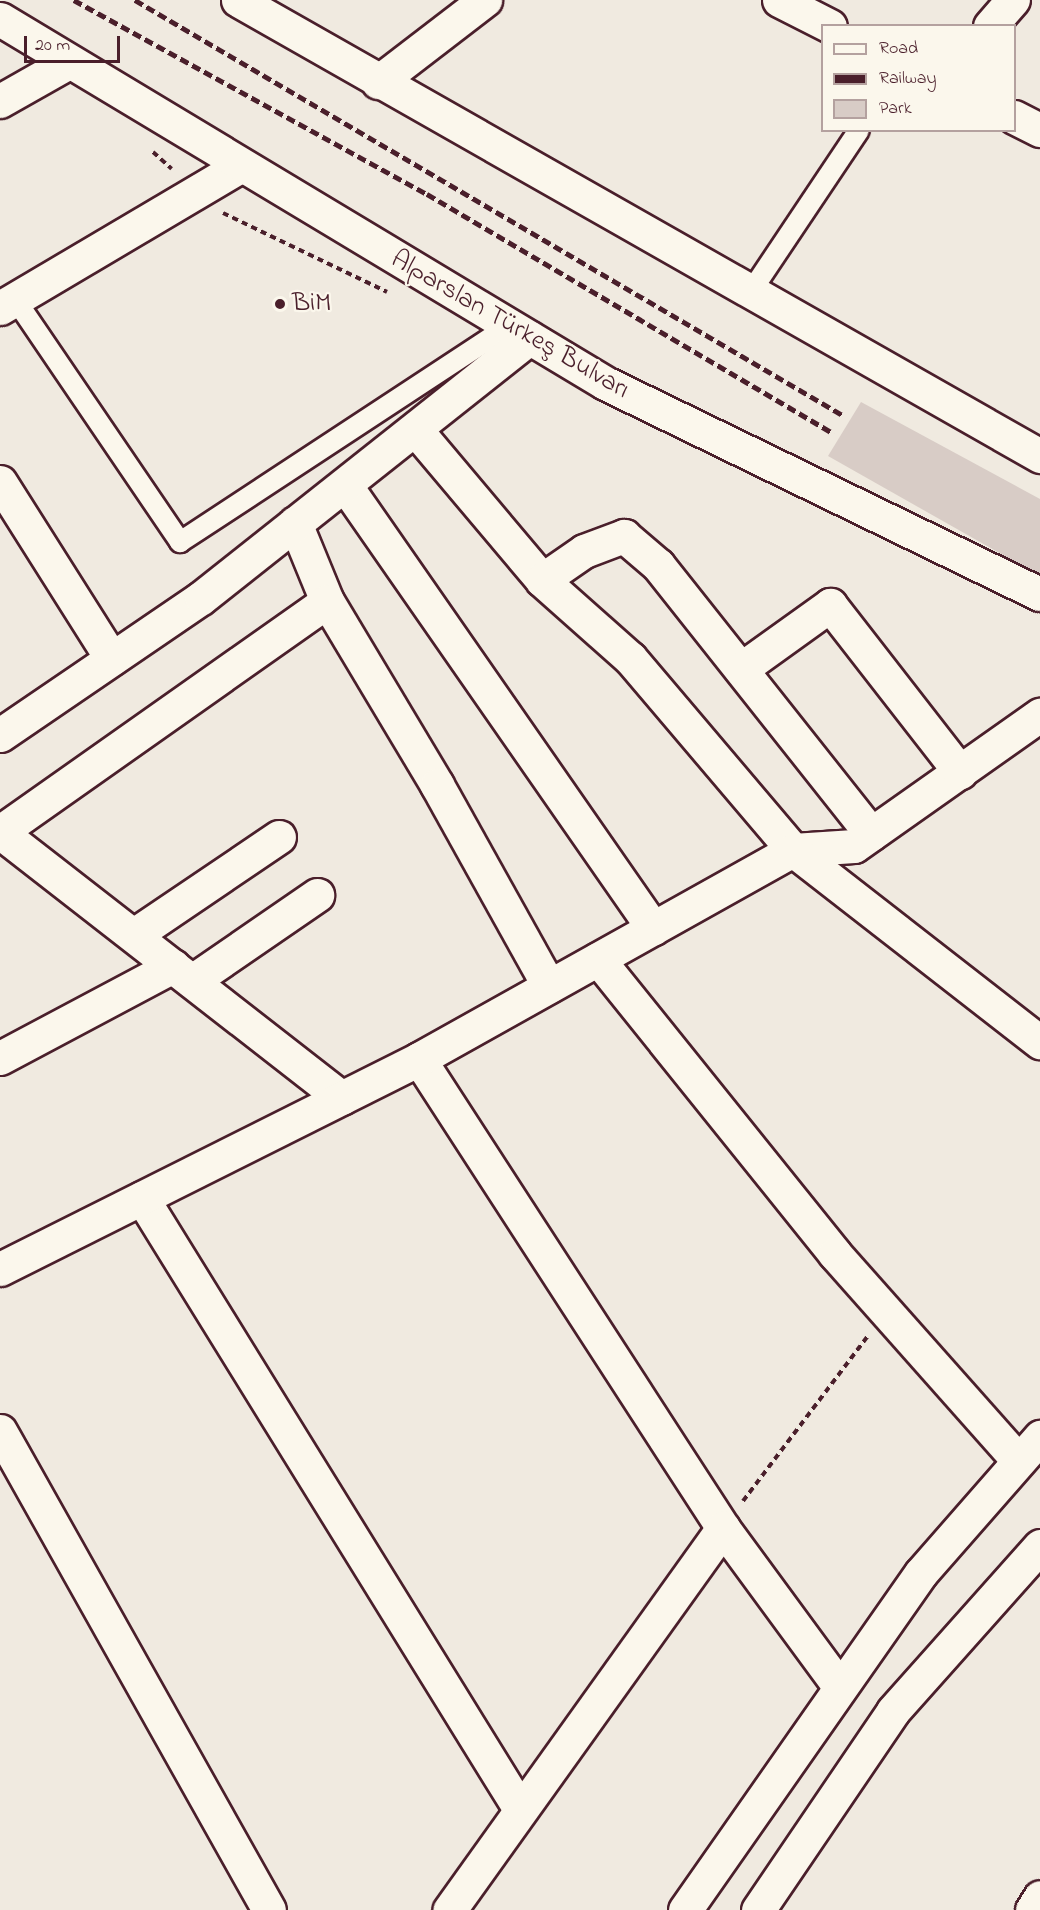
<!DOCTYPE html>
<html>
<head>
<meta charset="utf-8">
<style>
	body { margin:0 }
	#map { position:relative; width:1040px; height:1910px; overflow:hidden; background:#f0eae0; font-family:"Indie Flower",sans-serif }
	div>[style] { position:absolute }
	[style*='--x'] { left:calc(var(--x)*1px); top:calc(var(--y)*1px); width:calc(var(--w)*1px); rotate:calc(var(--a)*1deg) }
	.green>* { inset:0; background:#d8ccc6 }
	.path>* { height:4px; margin-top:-2px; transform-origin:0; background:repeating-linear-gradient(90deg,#4a1f2b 0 6px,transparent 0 10.5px) }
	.roads { filter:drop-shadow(2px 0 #4a1f2b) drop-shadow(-2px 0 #4a1f2b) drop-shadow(0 2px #4a1f2b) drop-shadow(0 -2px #4a1f2b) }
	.service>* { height:20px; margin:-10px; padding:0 10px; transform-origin:10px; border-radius:10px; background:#fbf7ec }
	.minor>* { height:33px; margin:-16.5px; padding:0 16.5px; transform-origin:16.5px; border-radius:16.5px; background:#fbf7ec }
	.tertiary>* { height:33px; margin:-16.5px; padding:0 16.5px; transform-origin:16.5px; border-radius:16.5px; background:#fbf7ec }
	.secondary>* { height:33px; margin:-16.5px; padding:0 16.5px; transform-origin:16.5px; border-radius:16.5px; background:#fbf7ec }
	.primary>* { height:33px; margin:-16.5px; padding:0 16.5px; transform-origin:16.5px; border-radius:16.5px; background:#fbf7ec }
	.rail>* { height:4.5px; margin-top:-2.25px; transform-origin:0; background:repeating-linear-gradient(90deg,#4a1f2b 0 9px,transparent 0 13.5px) }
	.dots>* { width:16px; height:16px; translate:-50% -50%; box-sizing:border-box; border:3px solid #fbf7ec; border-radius:50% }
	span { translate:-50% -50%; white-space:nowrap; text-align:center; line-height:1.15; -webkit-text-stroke:4.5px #fbf7ec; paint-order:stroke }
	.poi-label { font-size:27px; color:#4a1f2b }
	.left { translate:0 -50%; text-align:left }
	.street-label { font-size:27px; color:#4a1f2b }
	.legend { position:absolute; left:821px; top:24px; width:195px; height:108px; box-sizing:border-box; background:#fbf7ec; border:2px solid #b4a19f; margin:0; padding:8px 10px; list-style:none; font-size:18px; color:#4a1f2b }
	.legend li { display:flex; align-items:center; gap:12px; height:30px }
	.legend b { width:30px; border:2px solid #b4a19f }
	.scale { position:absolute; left:24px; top:36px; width:96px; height:27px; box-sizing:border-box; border:3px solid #4a1f2b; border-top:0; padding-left:8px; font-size:18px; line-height:21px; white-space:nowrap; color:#4a1f2b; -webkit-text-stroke:4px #fbf7ec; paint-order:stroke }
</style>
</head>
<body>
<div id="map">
	<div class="green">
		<i style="clip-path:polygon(861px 402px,1040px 499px,1040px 576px,828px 456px)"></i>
	</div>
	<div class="path">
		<i style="--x:153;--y:152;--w:25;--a:42"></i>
		<i style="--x:223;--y:213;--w:182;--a:25.7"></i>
		<i style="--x:743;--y:1501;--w:206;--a:-52.9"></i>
	</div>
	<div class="roads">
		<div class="service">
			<i style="--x:752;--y:290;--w:192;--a:-56.2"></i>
			<i style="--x:15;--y:299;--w:294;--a:55.8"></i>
			<i style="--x:180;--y:542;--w:394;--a:-33.3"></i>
		</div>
		<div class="minor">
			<i style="--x:990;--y:26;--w:35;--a:-49"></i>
			<i style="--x:378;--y:82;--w:135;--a:-37.5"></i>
			<i style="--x:0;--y:101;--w:79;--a:-29.5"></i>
			<i style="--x:0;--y:308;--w:279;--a:-30.6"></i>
			<i style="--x:415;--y:429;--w:197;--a:49.9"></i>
			<i style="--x:542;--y:580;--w:118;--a:41.6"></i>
			<i style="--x:630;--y:658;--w:252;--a:49.7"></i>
			<i style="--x:793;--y:850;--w:61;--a:-3.8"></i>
			<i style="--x:854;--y:846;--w:228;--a:-35.2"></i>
			<i style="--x:0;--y:482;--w:209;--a:57.7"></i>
			<i style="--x:345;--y:485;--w:540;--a:55.19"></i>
			<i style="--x:295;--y:523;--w:84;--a:67.7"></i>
			<i style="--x:327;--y:601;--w:214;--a:59.1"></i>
			<i style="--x:437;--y:785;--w:230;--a:60.9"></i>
			<i style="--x:542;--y:580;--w:51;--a:-34.6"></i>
			<i style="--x:584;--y:551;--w:43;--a:-20.6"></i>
			<i style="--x:624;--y:536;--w:45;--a:40.5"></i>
			<i style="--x:658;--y:565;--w:343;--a:51.6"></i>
			<i style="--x:741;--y:669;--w:110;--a:-35.7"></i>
			<i style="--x:830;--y:605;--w:212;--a:52.1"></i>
			<i style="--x:0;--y:735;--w:243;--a:-34.3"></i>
			<i style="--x:201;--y:598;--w:419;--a:-38.4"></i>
			<i style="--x:0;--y:832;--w:433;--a:37.9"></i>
			<i style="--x:0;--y:832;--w:400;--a:-35.2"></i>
			<i style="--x:134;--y:935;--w:175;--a:-34.1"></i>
			<i style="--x:598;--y:959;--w:378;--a:51.2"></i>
			<i style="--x:835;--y:1254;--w:276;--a:48.4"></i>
			<i style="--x:192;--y:981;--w:152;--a:-34.5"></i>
			<i style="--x:0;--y:1058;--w:196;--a:-28"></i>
			<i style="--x:419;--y:1059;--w:559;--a:57.05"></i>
			<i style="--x:723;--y:1528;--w:470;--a:125.6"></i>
			<i style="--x:142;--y:1198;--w:718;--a:58.26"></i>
			<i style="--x:0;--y:1269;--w:469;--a:-26.6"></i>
			<i style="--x:419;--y:1059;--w:428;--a:-29.2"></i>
			<i style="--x:793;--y:850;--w:313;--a:37.9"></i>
			<i style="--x:0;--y:1431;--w:549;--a:60.68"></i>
			<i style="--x:723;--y:1528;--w:196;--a:53.7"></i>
			<i style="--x:1032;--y:1910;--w:15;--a:-58"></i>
		</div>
		<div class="tertiary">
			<i style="--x:779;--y:0;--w:57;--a:27"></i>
			<i style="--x:1014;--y:117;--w:29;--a:27"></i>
		</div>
		<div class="secondary">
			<i style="--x:685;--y:1910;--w:411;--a:-55"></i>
			<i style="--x:921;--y:1573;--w:181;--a:-48.8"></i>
			<i style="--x:758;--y:1910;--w:240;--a:-55.8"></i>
			<i style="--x:893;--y:1711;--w:221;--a:-48.3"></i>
		</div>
		<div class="primary">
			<i style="--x:238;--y:0;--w:923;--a:29.62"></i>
			<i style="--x:0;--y:19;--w:706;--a:31.03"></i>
			<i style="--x:605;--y:383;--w:483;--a:25.9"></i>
		</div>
	</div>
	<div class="rail">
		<i style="--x:74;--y:0;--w:403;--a:28.8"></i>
		<i style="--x:427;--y:194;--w:472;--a:30.5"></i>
		<i style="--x:135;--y:0;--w:822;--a:30.4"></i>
	</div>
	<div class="dots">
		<i style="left:280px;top:304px;background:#4a1f2b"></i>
	</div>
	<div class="poi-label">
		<span class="left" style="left:292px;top:304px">BiM</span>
	</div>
	<div class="street-label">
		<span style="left:510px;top:325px;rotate:30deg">Alparslan Türkeş Bulvarı</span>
	</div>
	<ul class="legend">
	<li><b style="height:8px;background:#fbf7ec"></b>Road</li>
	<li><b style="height:8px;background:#4a1f2b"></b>Railway</li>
	<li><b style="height:16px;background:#d8ccc6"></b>Park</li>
	</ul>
	<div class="scale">20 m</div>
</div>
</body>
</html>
